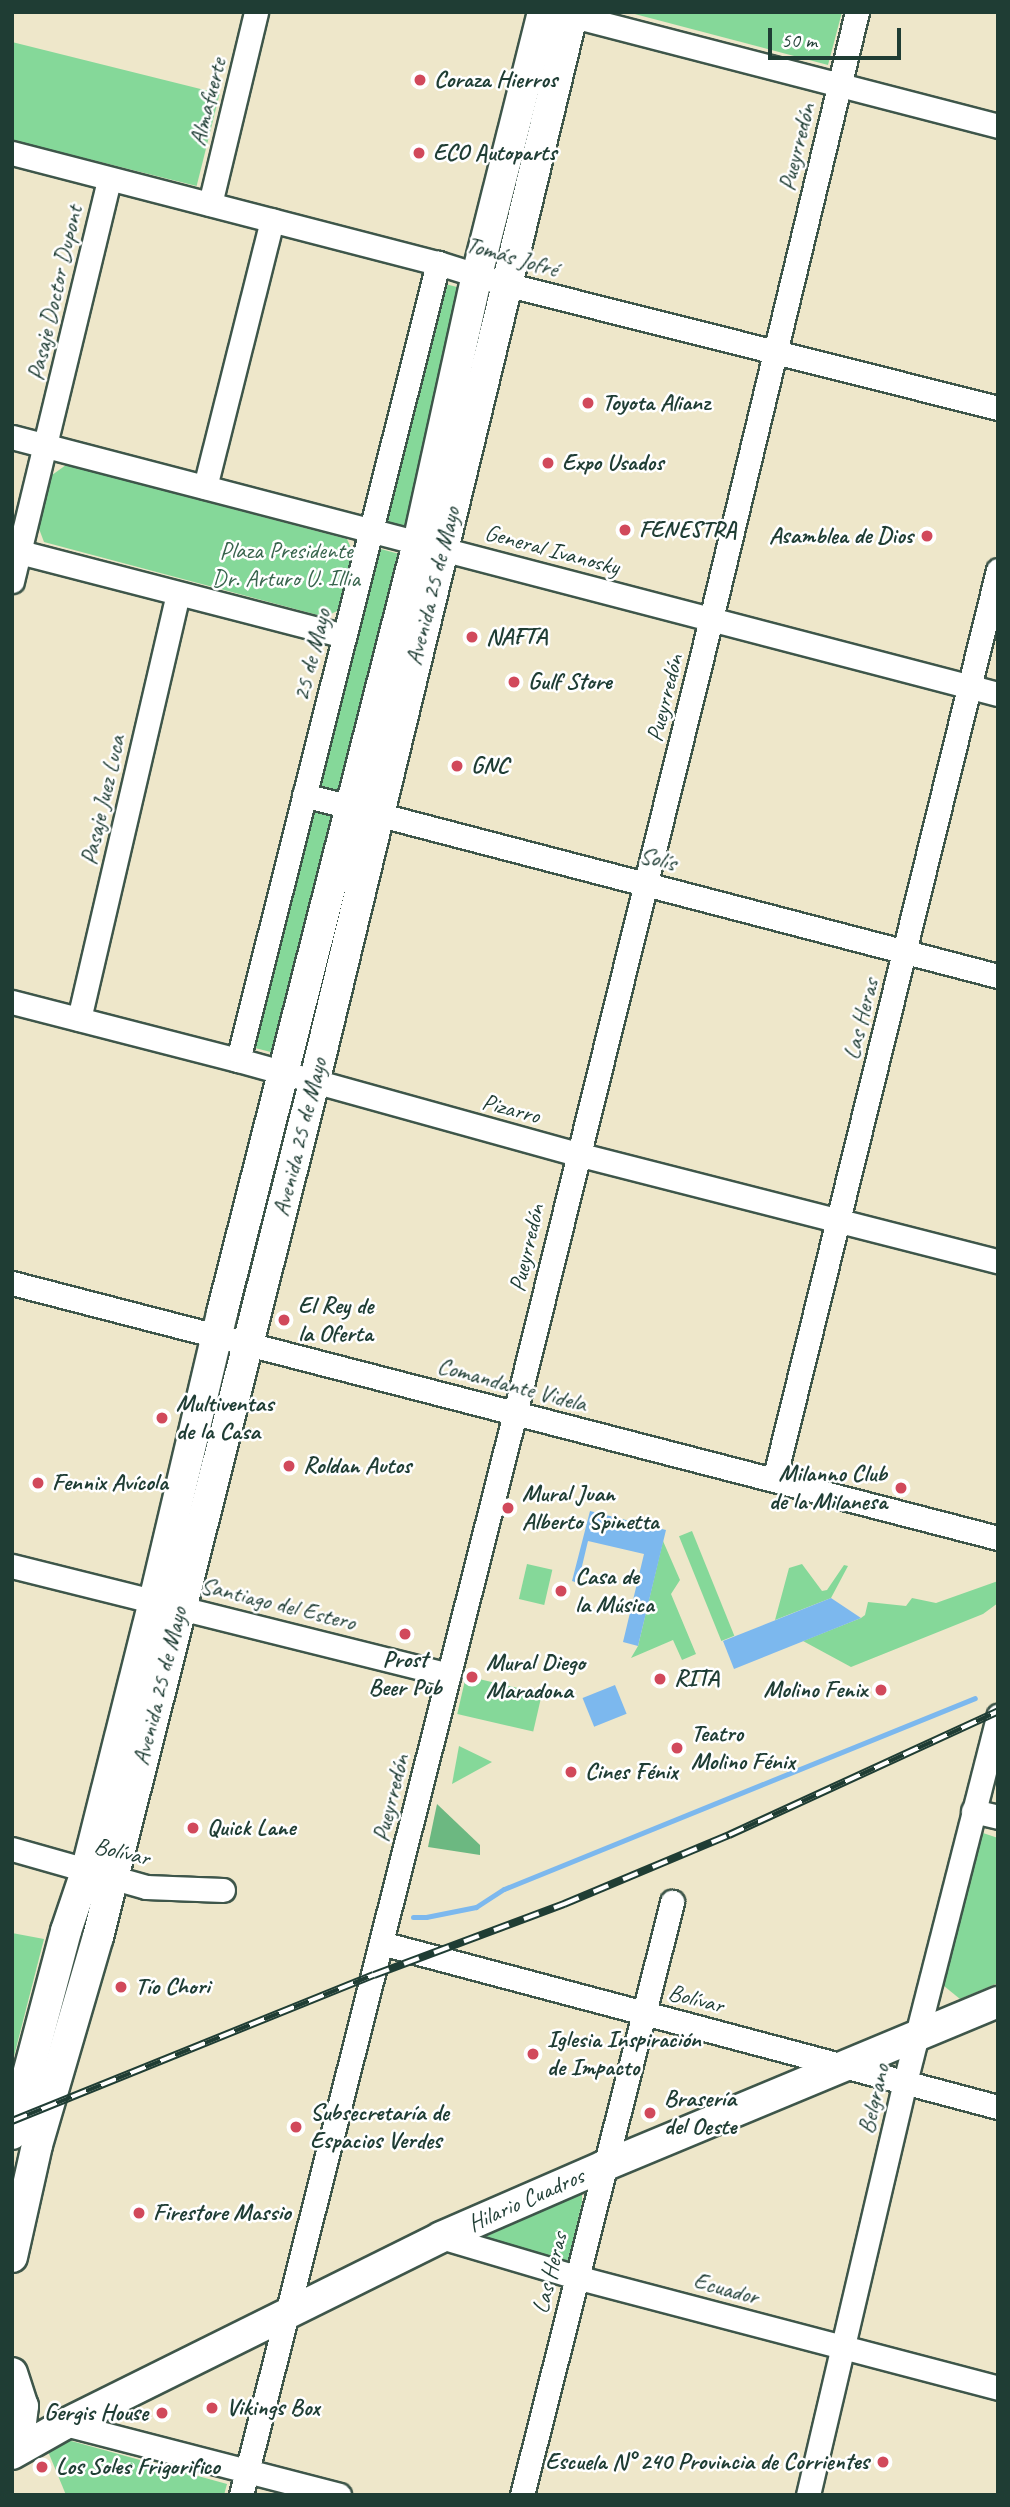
<!DOCTYPE html>
<html>
<head>
<meta charset="utf-8">
<style>
	body { margin:0 }
	#map { position:relative; width:1010px; height:2507px; overflow:hidden; background:#eee7ca; font-family:Caveat,sans-serif }
	div>[style] { position:absolute }
	[style*='--x'] { left:calc(var(--x)*1px); top:calc(var(--y)*1px); width:calc(var(--w)*1px); rotate:calc(var(--a)*1deg) }
	.green>* { inset:0; background:#85d899; transform-origin:0 0 }
	.forest>* { inset:0; background:#6cb881 }
	.water>* { inset:0; background:#7cb8ee; transform-origin:0 0 }
	.stream>* { height:5px; margin:-2.5px; padding:0 2.5px; transform-origin:2.5px; border-radius:2.5px; background:#7cb8ee }
	.roads { filter:drop-shadow(2px 0 #3e564a) drop-shadow(-2px 0 #3e564a) drop-shadow(0 2px #3e564a) drop-shadow(0 -2px #3e564a) }
	.minor>* { height:23px; margin:-11.5px; padding:0 11.5px; transform-origin:11.5px; border-radius:11.5px; background:#fff }
	.major>* { height:30px; margin:-15px; padding:0 15px; transform-origin:15px; border-radius:15px; background:#fff }
	.rail>* { height:8px; margin-top:-4px; transform-origin:0; background:repeating-linear-gradient(90deg,#fff 0 16px,#1f3d34 0 32px); box-sizing:border-box; border-block:2px solid #1f3d34 }
	.dots>* { width:19px; height:19px; translate:-50% -50%; box-sizing:border-box; border:4px solid #fff; border-radius:50% }
	span { translate:-50% -50%; white-space:nowrap; text-align:center; line-height:1.15; -webkit-text-stroke:5px #fff; paint-order:stroke }
	.poi-label { font-size:24px; color:#1f3d34; font-weight:700 }
	.left { translate:0 -50%; text-align:left }
	.right { translate:-100% -50%; text-align:right }
	.street-label { font-size:24px; color:#1f3d34 }
	.park-label { font-size:24px; color:#38644d }
	.frame { position:absolute; inset:0; border:14px solid #1f3d34; pointer-events:none }
	.scale { position:absolute; left:768px; top:28px; width:133px; height:32px; box-sizing:border-box; border:4px solid #1f3d34; border-top:0; padding-left:9px; font-size:21px; line-height:24px; white-space:nowrap; color:#1f3d34; -webkit-text-stroke:5px #fff; paint-order:stroke }
</style>
</head>
<body>
<div id="map">
	<div class="green">
		<i style="clip-path:polygon(627px 12px,842px 12px,828px 65px)"></i>
		<i style="left:12px;top:42px;width:214px;height:95px;rotate:14deg"></i>
		<i style="left:441px;top:283px;width:29px;height:246px;rotate:14deg"></i>
		<i style="clip-path:polygon(66px 465px,347px 539px,354px 555px,341px 609px,325px 617px,44px 542px,38px 526px,52px 475px)"></i>
		<i style="left:377px;top:548px;width:28px;height:246px;rotate:15deg"></i>
		<i style="left:313px;top:809px;width:29px;height:246px;rotate:14deg"></i>
		<i style="left:287px;top:1109px;width:5px;height:221px;rotate:11deg"></i>
		<i style="left:692px;top:1531px;width:113px;height:14px;rotate:68deg"></i>
		<i style="clip-path:polygon(663px 1541px,680px 1580px,671px 1594px,696px 1654px,682px 1660px,673px 1640px,631px 1658px,638px 1646px)"></i>
		<i style="left:527px;top:1564px;width:26px;height:36px;rotate:13deg"></i>
		<i style="clip-path:polygon(802px 1564px,822px 1591px,827px 1590px,844px 1565px,848px 1566px,831px 1598px,775px 1620px,789px 1568px)"></i>
		<i style="clip-path:polygon(998px 1581px,998px 1603px,983px 1614px,851px 1667px,803px 1641px,861px 1618px,865px 1615px,868px 1602px,906px 1606px,912px 1598px,936px 1603px)"></i>
		<i style="left:466px;top:1676px;width:78px;height:39px;rotate:13deg"></i>
		<i style="clip-path:polygon(459px 1746px,492px 1762px,452px 1784px)"></i>
		<i style="clip-path:polygon(980px 1832px,998px 1838px,998px 1983px,960px 1999px,944px 1986px)"></i>
		<i style="clip-path:polygon(12px 1933px,44px 1939px,12px 2064px)"></i>
		<i style="clip-path:polygon(578px 2190px,582px 2193px,582px 2202px,569px 2259px,565px 2262px,559px 2263px,488px 2239px,486px 2234px,490px 2230px)"></i>
		<i style="clip-path:polygon(64px 2439px,227px 2484px,224px 2495px,66px 2495px,47px 2449px)"></i>
	</div>
	<div class="forest">
		<i style="clip-path:polygon(437px 1804px,480px 1845px,480px 1855px,428px 1847px)"></i>
	</div>
	<div class="water">
		<i style="clip-path:polygon(590px 1511px,666px 1530px,638px 1646px,623px 1642px,644px 1554px,588px 1541px,578px 1583px,572px 1581px)"></i>
		<i style="clip-path:polygon(831px 1598px,861px 1618px,734px 1669px,723px 1641px)"></i>
		<i style="left:615px;top:1685px;width:31px;height:35px;rotate:68deg"></i>
	</div>
	<div class="stream">
		<i style="--x:413;--y:1917;--w:13;--a:0"></i>
		<i style="--x:426;--y:1917;--w:51;--a:-11.3"></i>
		<i style="--x:476;--y:1907;--w:33;--a:-33"></i>
		<i style="--x:504;--y:1889;--w:508;--a:-22.07"></i>
	</div>
	<div class="roads">
		<div class="minor">
			<i style="--x:558;--y:12;--w:455;--a:14.5"></i>
			<i style="--x:12;--y:153;--w:440;--a:14.5"></i>
			<i style="--x:438;--y:263;--w:70;--a:17.4"></i>
			<i style="--x:505;--y:284;--w:508;--a:14.12"></i>
			<i style="--x:210;--y:204;--w:197;--a:-76.5"></i>
			<i style="--x:12;--y:437;--w:1019;--a:14.61"></i>
			<i style="--x:205;--y:487;--w:275;--a:-75.9"></i>
			<i style="--x:12;--y:550;--w:343;--a:14.5"></i>
			<i style="--x:12;--y:581;--w:413;--a:-76.4"></i>
			<i style="--x:304;--y:795;--w:717;--a:14.62"></i>
			<i style="--x:12;--y:1002;--w:233;--a:14.4"></i>
			<i style="--x:238;--y:1060;--w:352;--a:15.5"></i>
			<i style="--x:577;--y:1154;--w:434;--a:14.3"></i>
			<i style="--x:79;--y:1019;--w:436;--a:-76.9"></i>
			<i style="--x:238;--y:1060;--w:822;--a:-75.91"></i>
			<i style="--x:12;--y:1283;--w:1018;--a:14.5"></i>
			<i style="--x:774;--y:1480;--w:937;--a:-76.17"></i>
			<i style="--x:12;--y:1566;--w:450;--a:14"></i>
			<i style="--x:973;--y:1811;--w:26;--a:13"></i>
			<i style="--x:12;--y:1849;--w:139;--a:15.8"></i>
			<i style="--x:146;--y:1887;--w:77;--a:2.2"></i>
			<i style="--x:381;--y:1943;--w:638;--a:14.89"></i>
			<i style="--x:441;--y:2237;--w:141;--a:16.5"></i>
			<i style="--x:576;--y:2277;--w:436;--a:14.7"></i>
			<i style="--x:65;--y:2424;--w:283;--a:14.5"></i>
			<i style="--x:241;--y:2495;--w:1116;--a:-75.79"></i>
			<i style="--x:515;--y:1413;--w:818;--a:-76.13"></i>
			<i style="--x:711;--y:619;--w:624;--a:-76.48"></i>
			<i style="--x:522;--y:2495;--w:612;--a:-75.8"></i>
			<i style="--x:808;--y:2495;--w:424;--a:-76.8"></i>
			<i style="--x:905;--y:2082;--w:378;--a:-75.7"></i>
		</div>
		<div class="major">
			<i style="--x:12;--y:2134;--w:210;--a:-75.1"></i>
			<i style="--x:66;--y:1931;--w:62;--a:-71.3"></i>
			<i style="--x:86;--y:1872;--w:279;--a:-75.9"></i>
			<i style="--x:154;--y:1601;--w:296;--a:-76.7"></i>
			<i style="--x:222;--y:1313;--w:795;--a:-75.72"></i>
			<i style="--x:418;--y:543;--w:274;--a:-77.6"></i>
			<i style="--x:477;--y:275;--w:271;--a:-75.9"></i>
			<i style="--x:12;--y:2257;--w:115;--a:-77.4"></i>
			<i style="--x:37;--y:2145;--w:217;--a:-73.7"></i>
			<i style="--x:98;--y:1937;--w:881;--a:-75.81"></i>
			<i style="--x:314;--y:1083;--w:1102;--a:-76.41"></i>
			<i style="--x:12;--y:2373;--w:35;--a:72"></i>
			<i style="--x:23;--y:2406;--w:17;--a:97"></i>
			<i style="--x:21;--y:2423;--w:25;--a:111"></i>
			<i style="--x:12;--y:2454;--w:61;--a:-29.5"></i>
			<i style="--x:65;--y:2424;--w:420;--a:-26.4"></i>
			<i style="--x:441;--y:2237;--w:178;--a:-23.5"></i>
			<i style="--x:604;--y:2166;--w:427;--a:-22.6"></i>
		</div>
	</div>
	<div class="rail">
		<i style="--x:12;--y:2121;--w:390;--a:-22"></i>
		<i style="--x:374;--y:1975;--w:203;--a:-20.5"></i>
		<i style="--x:564;--y:1904;--w:179;--a:-22.7"></i>
		<i style="--x:729;--y:1835;--w:296;--a:-24.7"></i>
	</div>
	<div class="dots">
		<i style="left:420px;top:80px;background:#d1495b"></i>
		<i style="left:419px;top:153px;background:#d1495b"></i>
		<i style="left:588px;top:403px;background:#d1495b"></i>
		<i style="left:548px;top:463px;background:#d1495b"></i>
		<i style="left:625px;top:530px;background:#d1495b"></i>
		<i style="left:927px;top:536px;background:#d1495b"></i>
		<i style="left:472px;top:637px;background:#d1495b"></i>
		<i style="left:514px;top:682px;background:#d1495b"></i>
		<i style="left:457px;top:766px;background:#d1495b"></i>
		<i style="left:284px;top:1320px;background:#d1495b"></i>
		<i style="left:162px;top:1418px;background:#d1495b"></i>
		<i style="left:289px;top:1466px;background:#d1495b"></i>
		<i style="left:38px;top:1483px;background:#d1495b"></i>
		<i style="left:901px;top:1488px;background:#d1495b"></i>
		<i style="left:508px;top:1508px;background:#d1495b"></i>
		<i style="left:561px;top:1591px;background:#d1495b"></i>
		<i style="left:405px;top:1634px;background:#d1495b"></i>
		<i style="left:472px;top:1677px;background:#d1495b"></i>
		<i style="left:660px;top:1679px;background:#d1495b"></i>
		<i style="left:881px;top:1690px;background:#d1495b"></i>
		<i style="left:677px;top:1748px;background:#d1495b"></i>
		<i style="left:571px;top:1772px;background:#d1495b"></i>
		<i style="left:193px;top:1828px;background:#d1495b"></i>
		<i style="left:121px;top:1987px;background:#d1495b"></i>
		<i style="left:533px;top:2054px;background:#d1495b"></i>
		<i style="left:650px;top:2113px;background:#d1495b"></i>
		<i style="left:296px;top:2127px;background:#d1495b"></i>
		<i style="left:139px;top:2213px;background:#d1495b"></i>
		<i style="left:212px;top:2408px;background:#d1495b"></i>
		<i style="left:162px;top:2413px;background:#d1495b"></i>
		<i style="left:883px;top:2462px;background:#d1495b"></i>
		<i style="left:42px;top:2467px;background:#d1495b"></i>
	</div>
	<div class="poi-label">
		<span class="left" style="left:434px;top:80px">Coraza Hierros</span>
		<span class="left" style="left:433px;top:153px">ECO Autoparts</span>
		<span class="left" style="left:602px;top:403px">Toyota Alianz</span>
		<span class="left" style="left:562px;top:463px">Expo Usados</span>
		<span class="left" style="left:639px;top:530px">FENESTRA</span>
		<span class="right" style="left:913px;top:536px">Asamblea de Dios</span>
		<span class="left" style="left:486px;top:637px">NAFTA</span>
		<span class="left" style="left:528px;top:682px">Gulf Store</span>
		<span class="left" style="left:471px;top:766px">GNC</span>
		<span class="left" style="left:298px;top:1320px">El Rey de<br>la Oferta</span>
		<span class="left" style="left:176px;top:1418px">Multiventas<br>de la Casa</span>
		<span class="left" style="left:303px;top:1466px">Roldan Autos</span>
		<span class="right" style="left:887px;top:1488px">Milanno Club<br>de la Milanesa</span>
		<span class="left" style="left:52px;top:1483px">Fennix Avícola</span>
		<span class="left" style="left:522px;top:1508px">Mural Juan<br>Alberto Spinetta</span>
		<span class="left" style="left:575px;top:1591px">Casa de<br>la Música</span>
		<span style="left:405px;top:1674px">Prost<br>Beer Pub</span>
		<span class="left" style="left:486px;top:1677px">Mural Diego<br>Maradona</span>
		<span class="left" style="left:674px;top:1679px">RITA</span>
		<span class="right" style="left:867px;top:1690px">Molino Fenix</span>
		<span class="left" style="left:691px;top:1748px">Teatro<br>Molino Fénix</span>
		<span class="left" style="left:585px;top:1772px">Cines Fénix</span>
		<span class="left" style="left:207px;top:1828px">Quick Lane</span>
		<span class="left" style="left:135px;top:1987px">Tío Chori</span>
		<span class="left" style="left:547px;top:2054px">Iglesia Inspiración<br>de Impacto</span>
		<span class="left" style="left:664px;top:2113px">Brasería<br>del Oeste</span>
		<span class="left" style="left:310px;top:2127px">Subsecretaría de<br>Espacios Verdes</span>
		<span class="left" style="left:153px;top:2213px">Firestore Massio</span>
		<span class="left" style="left:226px;top:2408px">Vikings Box</span>
		<span class="right" style="left:148px;top:2413px">Gergis House</span>
		<span class="right" style="left:869px;top:2462px">Escuela N° 240 Provincia de Corrientes</span>
		<span class="left" style="left:56px;top:2467px">Los Soles Frigorifico</span>
	</div>
	<div class="street-label">
		<span style="left:208px;top:102px;rotate:-76deg">Almafuerte</span>
		<span style="left:797px;top:147px;rotate:-76deg">Pueyrredón</span>
		<span style="left:512px;top:257px;rotate:16deg">Tomás Jofré</span>
		<span style="left:55px;top:293px;rotate:-77deg">Pasaje Doctor Dupont</span>
		<span style="left:552px;top:550px;rotate:15deg">General Ivanosky</span>
		<span style="left:433px;top:586px;rotate:-76deg">Avenida 25 de Mayo</span>
		<span style="left:312px;top:655px;rotate:-76deg">25 de Mayo</span>
		<span style="left:665px;top:698px;rotate:-76deg">Pueyrredón</span>
		<span style="left:103px;top:800px;rotate:-77deg">Pasaje Juez Luca</span>
		<span style="left:658px;top:859px;rotate:15deg">Solís</span>
		<span style="left:861px;top:1019px;rotate:-76deg">Las Heras</span>
		<span style="left:511px;top:1109px;rotate:15deg">Pizarro</span>
		<span style="left:300px;top:1137px;rotate:-76deg">Avenida 25 de Mayo</span>
		<span style="left:527px;top:1248px;rotate:-77deg">Pueyrredón</span>
		<span style="left:512px;top:1385px;rotate:15deg">Comandante Videla</span>
		<span style="left:278px;top:1604px;rotate:14deg">Santiago del Estero</span>
		<span style="left:160px;top:1686px;rotate:-76deg">Avenida 25 de Mayo</span>
		<span style="left:391px;top:1798px;rotate:-76deg">Pueyrredón</span>
		<span style="left:122px;top:1852px;rotate:14deg">Bolívar</span>
		<span style="left:696px;top:1999px;rotate:15deg">Bolívar</span>
		<span style="left:874px;top:2099px;rotate:-77deg">Belgrano</span>
		<span style="left:526px;top:2200px;rotate:-24deg">Hilario Cuadros</span>
		<span style="left:550px;top:2273px;rotate:-76deg">Las Heras</span>
		<span style="left:726px;top:2289px;rotate:15deg">Ecuador</span>
	</div>
	<div class="park-label">
		<span style="left:286px;top:565px">Plaza Presidente<br>Dr. Arturo U. Illia</span>
	</div>
	<div class="frame"></div>
	<div class="scale">50 m</div>
</div>
</body>
</html>
